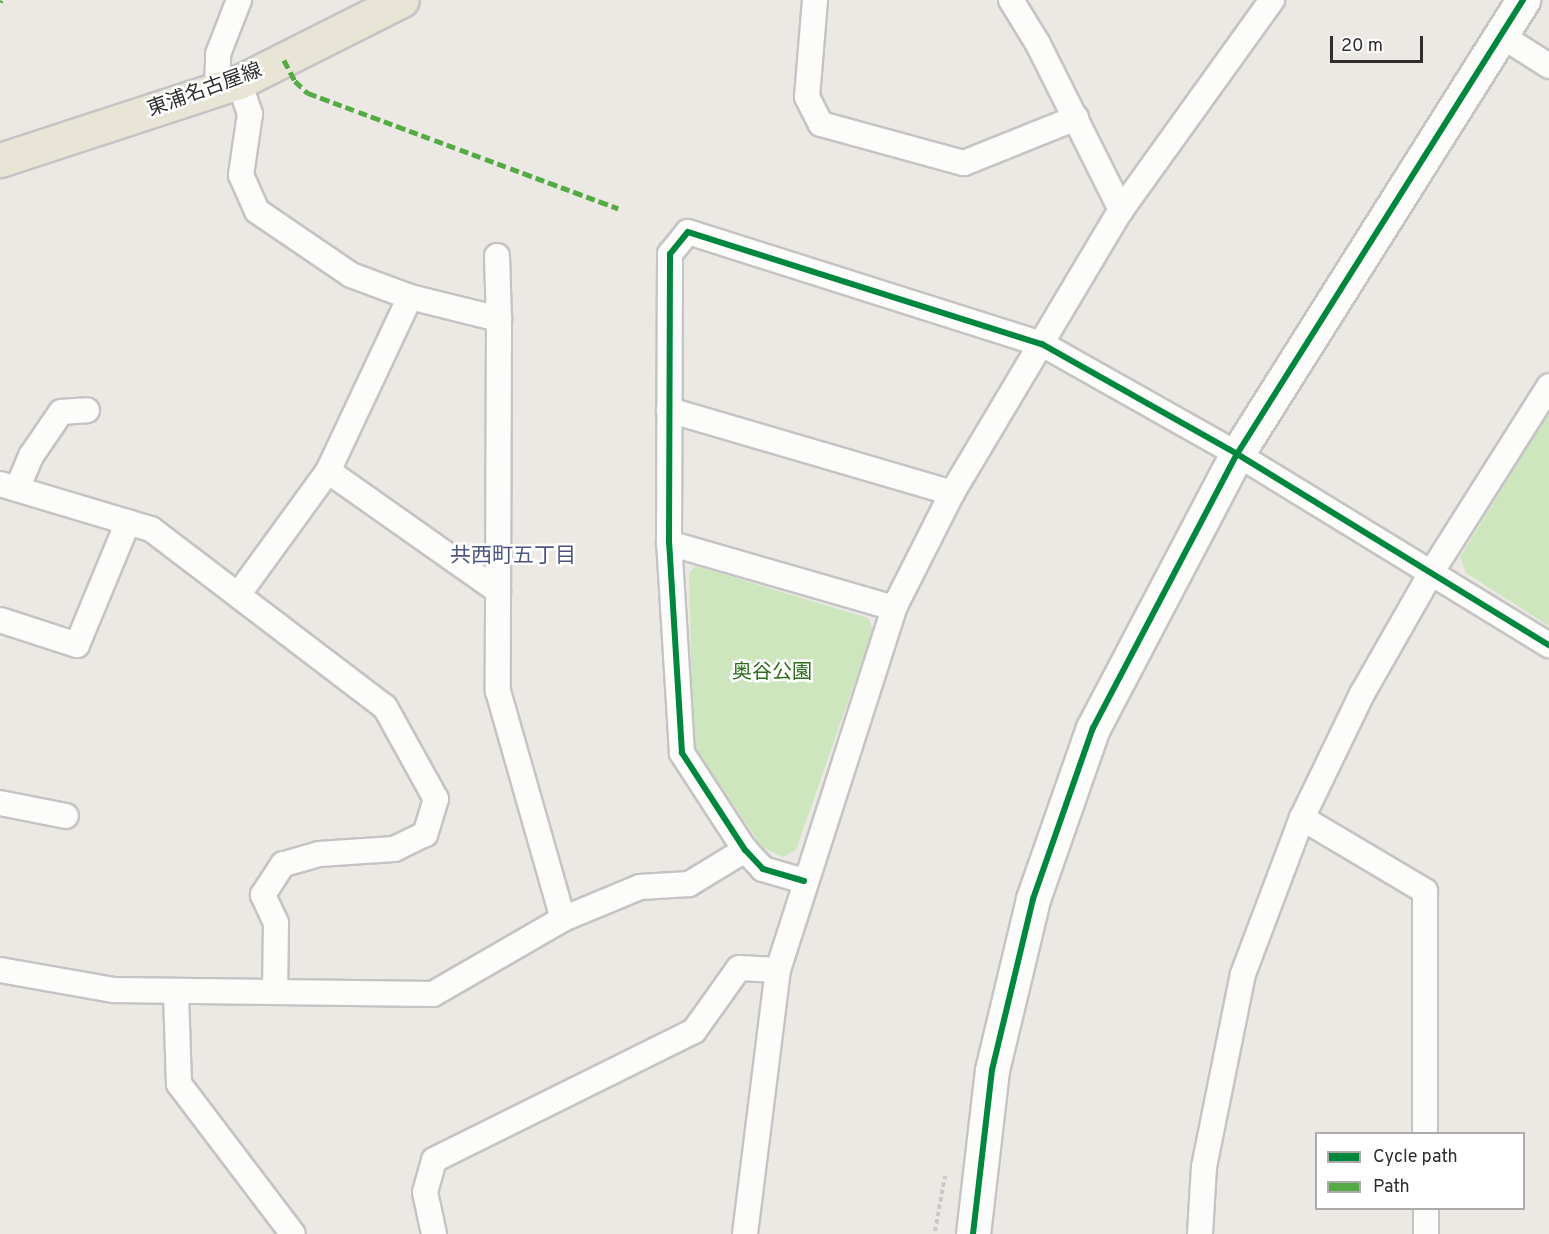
<!DOCTYPE html>
<html>
<head>
<meta charset="utf-8">
<style>
	body { margin:0 }
	#map { position:relative; width:1549px; height:1234px; overflow:hidden; background:#ece8e4; font-family:Overpass,"Noto Sans JP",sans-serif }
	div>[style] { position:absolute }
	[style*='--x'] { left:calc(var(--x)*1px); top:calc(var(--y)*1px); width:calc(var(--w)*1px); rotate:calc(var(--a)*1deg) }
	.green>* { inset:0; background:#cee6be }
	.path>* { height:4px; margin-top:-2px; transform-origin:0; background:repeating-linear-gradient(90deg,#c9c9c8 0 4.5px,transparent 0 7.5px) }
	.roads { filter:drop-shadow(2px 0 #c5c4c5) drop-shadow(-2px 0 #c5c4c5) drop-shadow(0 2px #c5c4c5) drop-shadow(0 -2px #c5c4c5) }
	.street>* { height:24px; margin:-12px; padding:0 12px; transform-origin:12px; border-radius:12px; background:#fcfcfb }
	.secondary>* { height:33px; margin:-16.5px; padding:0 16.5px; transform-origin:16.5px; border-radius:16.5px; background:#fcfcfb }
	.primary>* { height:33px; margin:-16.5px; padding:0 16.5px; transform-origin:16.5px; border-radius:16.5px; background:#e8e4d6 }
	.quiet>* { height:4.5px; margin-top:-2.25px; transform-origin:0; background:repeating-linear-gradient(90deg,#54ab44 0 9px,transparent 0 13.5px) }
	.cycleway>* { height:6px; margin:-3px; padding:0 3px; transform-origin:3px; border-radius:3px; background:#00873e }
	span { translate:-50% -50%; white-space:nowrap; text-align:center; line-height:1.15; -webkit-text-stroke:5px #fff; paint-order:stroke }
	.street-label { font-size:20px; color:#2e2e2e }
	.park-label { font-size:20px; color:#2c6e1b }
	.neighbourhood-label { font-size:21px; color:#4d5680 }
	.legend { position:absolute; left:1315px; top:1132px; width:210px; height:78px; box-sizing:border-box; background:#fff; border:2px solid #ababab; margin:0; padding:8px 10px; list-style:none; font-size:18px; color:#2e2e2e }
	.legend li { display:flex; align-items:center; gap:12px; height:30px }
	.legend b { width:30px; border:2px solid #ababab }
	.scale { position:absolute; left:1330px; top:36px; width:93px; height:27px; box-sizing:border-box; border:3px solid #2e2e2e; border-top:0; padding-left:8px; font-size:18px; line-height:21px; white-space:nowrap; color:#2e2e2e; -webkit-text-stroke:4px #fff; paint-order:stroke }
</style>
</head>
<body>
<div id="map">
	<div class="green">
		<i style="clip-path:polygon(1549px 412px,1549px 626px,1466px 573px,1460px 557px)"></i>
		<i style="clip-path:polygon(696px 566px,868px 618px,873px 630px,796px 850px,783px 857px,762px 847px,693px 744px,689px 573px)"></i>
	</div>
	<div class="path">
		<i style="--x:935;--y:1231;--w:56;--a:-79.7"></i>
	</div>
	<div class="roads">
		<div class="street">
			<i style="--x:815;--y:0;--w:97;--a:94.7"></i>
			<i style="--x:807;--y:97;--w:30;--a:63"></i>
			<i style="--x:821;--y:124;--w:148;--a:15.3"></i>
			<i style="--x:964;--y:163;--w:121;--a:-21.9"></i>
			<i style="--x:1011;--y:0;--w:52;--a:58.5"></i>
			<i style="--x:1038;--y:44;--w:186;--a:63.4"></i>
			<i style="--x:1499;--y:34;--w:59;--a:32.6"></i>
			<i style="--x:239;--y:82;--w:34;--a:71"></i>
			<i style="--x:250;--y:114;--w:62;--a:98.4"></i>
			<i style="--x:241;--y:175;--w:39;--a:66"></i>
			<i style="--x:257;--y:211;--w:114;--a:34.2"></i>
			<i style="--x:351;--y:275;--w:63;--a:20.4"></i>
			<i style="--x:410;--y:297;--w:92;--a:13.9"></i>
			<i style="--x:499;--y:319;--w:372;--a:90.2"></i>
			<i style="--x:498;--y:691;--w:237;--a:74.1"></i>
			<i style="--x:217;--y:90;--w:36;--a:-88"></i>
			<i style="--x:218;--y:54;--w:58;--a:-68.7"></i>
			<i style="--x:497;--y:256;--w:63;--a:88.2"></i>
			<i style="--x:410;--y:297;--w:192;--a:115.2"></i>
			<i style="--x:328;--y:471;--w:208;--a:35.2"></i>
			<i style="--x:669;--y:410;--w:295;--a:16.3"></i>
			<i style="--x:0;--y:484;--w:158;--a:16.6"></i>
			<i style="--x:151;--y:529;--w:294;--a:37.3"></i>
			<i style="--x:385;--y:707;--w:105;--a:61"></i>
			<i style="--x:436;--y:799;--w:37;--a:107"></i>
			<i style="--x:425;--y:834;--w:34;--a:154"></i>
			<i style="--x:394;--y:849;--w:75;--a:176.2"></i>
			<i style="--x:319;--y:854;--w:37;--a:164"></i>
			<i style="--x:283;--y:864;--w:37;--a:123"></i>
			<i style="--x:263;--y:895;--w:31;--a:65"></i>
			<i style="--x:276;--y:923;--w:69;--a:90.8"></i>
			<i style="--x:17;--y:489;--w:36;--a:-67"></i>
			<i style="--x:31;--y:456;--w:53;--a:-55.7"></i>
			<i style="--x:61;--y:412;--w:26;--a:-4"></i>
			<i style="--x:669;--y:543;--w:234;--a:16.1"></i>
			<i style="--x:238;--y:595;--w:153;--a:-54"></i>
			<i style="--x:0;--y:620;--w:81;--a:18"></i>
			<i style="--x:77;--y:645;--w:133;--a:-67.5"></i>
			<i style="--x:0;--y:803;--w:67;--a:11.1"></i>
			<i style="--x:1302;--y:818;--w:143;--a:30.7"></i>
			<i style="--x:1425;--y:891;--w:243;--a:90"></i>
			<i style="--x:804;--y:881;--w:43;--a:-163.7"></i>
			<i style="--x:763;--y:869;--w:26;--a:-133"></i>
			<i style="--x:745;--y:850;--w:116;--a:-123"></i>
			<i style="--x:682;--y:753;--w:210;--a:-93.5"></i>
			<i style="--x:669;--y:543;--w:289;--a:-89.8"></i>
			<i style="--x:670;--y:254;--w:28;--a:-51"></i>
			<i style="--x:688;--y:232;--w:371;--a:17.6"></i>
			<i style="--x:1042;--y:344;--w:224;--a:29.4"></i>
			<i style="--x:1237;--y:454;--w:366;--a:31.5"></i>
			<i style="--x:0;--y:970;--w:116;--a:10"></i>
			<i style="--x:114;--y:990;--w:319;--a:0.7"></i>
			<i style="--x:433;--y:994;--w:150;--a:-30"></i>
			<i style="--x:563;--y:919;--w:83;--a:-22.6"></i>
			<i style="--x:640;--y:887;--w:49;--a:-3.5"></i>
			<i style="--x:689;--y:884;--w:66;--a:-31.3"></i>
			<i style="--x:176;--y:994;--w:90;--a:88.1"></i>
			<i style="--x:179;--y:1084;--w:188;--a:52.8"></i>
			<i style="--x:1426;--y:1208;--w:26;--a:90"></i>
			<i style="--x:434;--y:1234;--w:43;--a:-102.1"></i>
			<i style="--x:425;--y:1192;--w:33;--a:-74"></i>
			<i style="--x:434;--y:1160;--w:290;--a:-26.4"></i>
			<i style="--x:694;--y:1031;--w:77;--a:-54.5"></i>
			<i style="--x:739;--y:968;--w:39;--a:3"></i>
			<i style="--x:745;--y:1234;--w:266;--a:-82.9"></i>
			<i style="--x:778;--y:970;--w:380;--a:-72.2"></i>
			<i style="--x:894;--y:608;--w:129;--a:-63.2"></i>
			<i style="--x:952;--y:493;--w:330;--a:-59.2"></i>
			<i style="--x:1121;--y:210;--w:259;--a:-54.3"></i>
			<i style="--x:1200;--y:1234;--w:67;--a:-86.6"></i>
			<i style="--x:1204;--y:1167;--w:197;--a:-78.6"></i>
			<i style="--x:1243;--y:974;--w:167;--a:-69.3"></i>
			<i style="--x:1302;--y:818;--w:138;--a:-64.2"></i>
			<i style="--x:1362;--y:694;--w:139;--a:-60.3"></i>
			<i style="--x:1431;--y:573;--w:221;--a:-57.7"></i>
		</div>
		<div class="secondary">
			<i style="--x:973;--y:1234;--w:165;--a:-83.4"></i>
			<i style="--x:992;--y:1070;--w:176;--a:-76.5"></i>
			<i style="--x:1033;--y:899;--w:181;--a:-70.7"></i>
			<i style="--x:1093;--y:728;--w:310;--a:-62.3"></i>
			<i style="--x:1237;--y:454;--w:537;--a:-57.79"></i>
		</div>
		<div class="primary">
			<i style="--x:0;--y:160;--w:251;--a:-18.1"></i>
			<i style="--x:239;--y:82;--w:182;--a:-26.7"></i>
		</div>
	</div>
	<div class="quiet">
		<i style="--x:0;--y:2;--w:2;--a:-63"></i>
		<i style="--x:284;--y:60;--w:24;--a:62"></i>
		<i style="--x:295;--y:81;--w:18;--a:43"></i>
		<i style="--x:308;--y:93;--w:331;--a:20.4"></i>
	</div>
	<div class="cycleway">
		<i style="--x:804;--y:881;--w:43;--a:-163.7"></i>
		<i style="--x:763;--y:869;--w:26;--a:-133"></i>
		<i style="--x:745;--y:850;--w:116;--a:-123"></i>
		<i style="--x:682;--y:753;--w:210;--a:-93.5"></i>
		<i style="--x:669;--y:543;--w:289;--a:-89.8"></i>
		<i style="--x:670;--y:254;--w:28;--a:-51"></i>
		<i style="--x:688;--y:232;--w:371;--a:17.6"></i>
		<i style="--x:1042;--y:344;--w:224;--a:29.4"></i>
		<i style="--x:1237;--y:454;--w:366;--a:31.5"></i>
		<i style="--x:973;--y:1234;--w:165;--a:-83.4"></i>
		<i style="--x:992;--y:1070;--w:176;--a:-76.5"></i>
		<i style="--x:1033;--y:899;--w:181;--a:-70.7"></i>
		<i style="--x:1093;--y:728;--w:310;--a:-62.3"></i>
		<i style="--x:1237;--y:454;--w:537;--a:-57.79"></i>
	</div>
	<div class="street-label">
		<span style="left:205px;top:91px;rotate:-20deg">東浦名古屋線</span>
	</div>
	<div class="park-label">
		<span style="left:772px;top:673px">奥谷公園</span>
	</div>
	<div class="neighbourhood-label">
		<span style="left:513px;top:557px">共西町五丁目</span>
	</div>
	<ul class="legend">
	<li><b style="height:8px;background:#00873e"></b>Cycle path</li>
	<li><b style="height:8px;background:#54ab44"></b>Path</li>
	</ul>
	<div class="scale">20 m</div>
</div>
</body>
</html>
